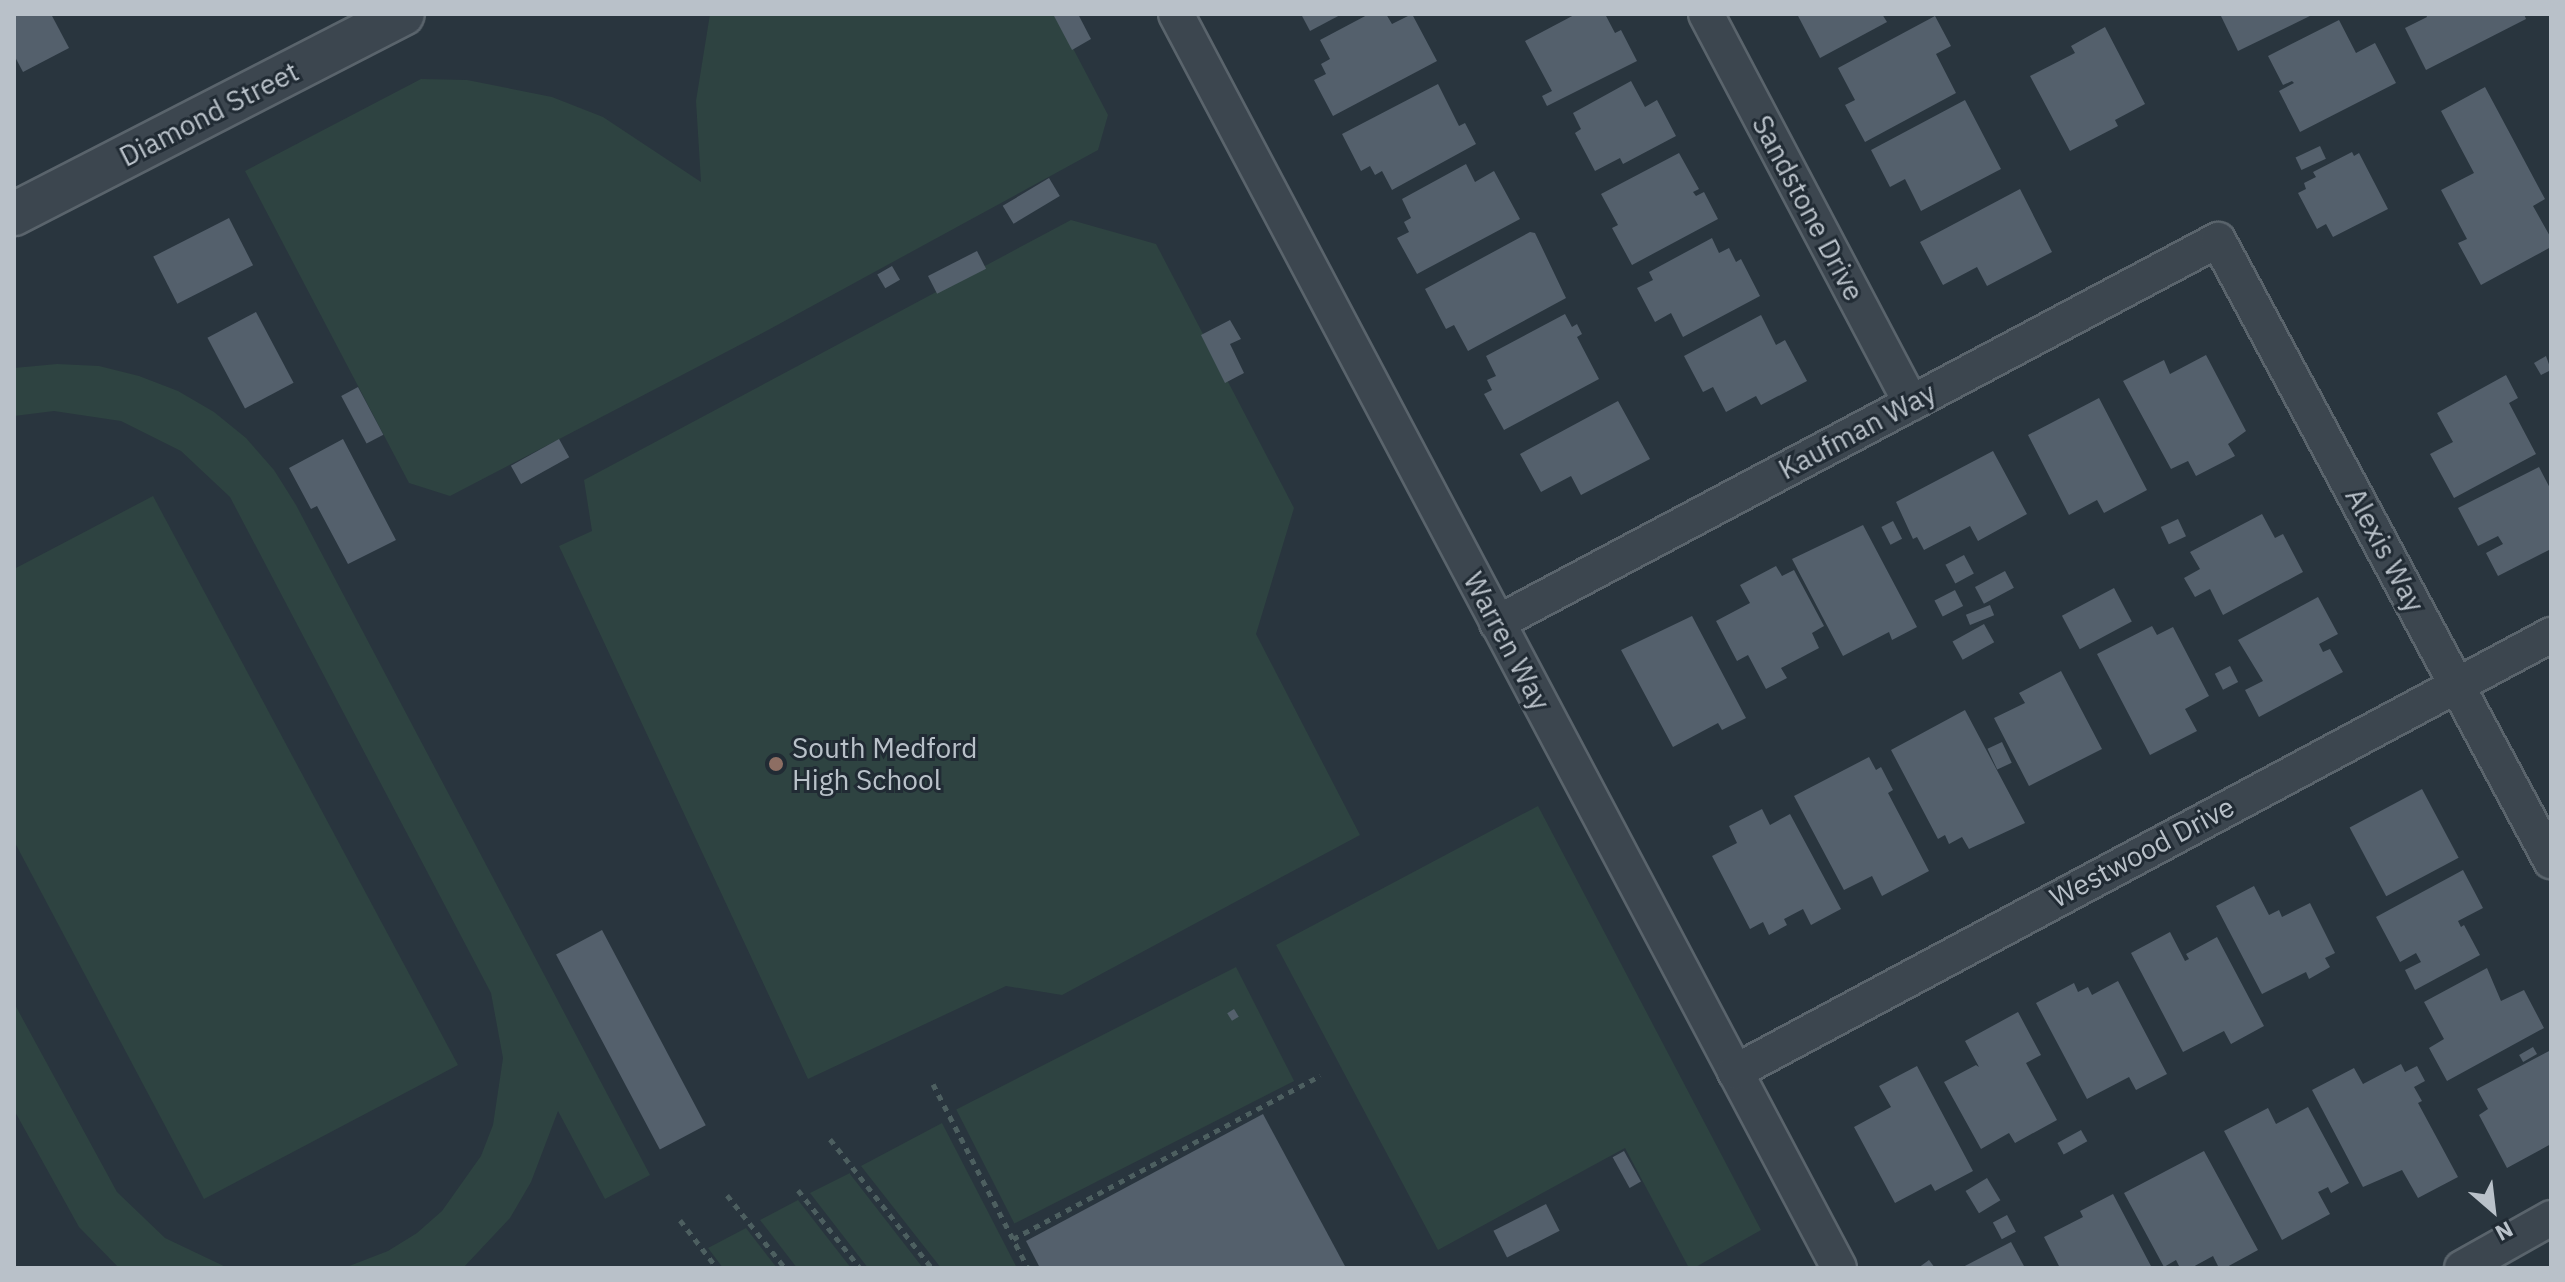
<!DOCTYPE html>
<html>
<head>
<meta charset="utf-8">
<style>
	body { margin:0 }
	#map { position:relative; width:2565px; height:1282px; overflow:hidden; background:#29353e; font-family:"IBM Plex Sans",sans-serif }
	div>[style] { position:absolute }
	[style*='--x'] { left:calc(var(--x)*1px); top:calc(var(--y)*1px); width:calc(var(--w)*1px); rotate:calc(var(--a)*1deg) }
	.green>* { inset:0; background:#2e4341; transform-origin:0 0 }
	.building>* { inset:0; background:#54606c; transform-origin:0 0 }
	.path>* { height:5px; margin-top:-2.5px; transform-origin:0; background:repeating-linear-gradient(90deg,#4d5f60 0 6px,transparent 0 12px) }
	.roads { filter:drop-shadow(2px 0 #5a646c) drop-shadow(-2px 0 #5a646c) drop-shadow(0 2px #5a646c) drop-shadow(0 -2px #5a646c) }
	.minor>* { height:34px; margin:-17px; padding:0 17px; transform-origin:17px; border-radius:17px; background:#3c464f }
	.tertiary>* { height:42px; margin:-21px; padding:0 21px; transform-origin:21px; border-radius:21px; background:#3c464f }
	.dots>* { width:22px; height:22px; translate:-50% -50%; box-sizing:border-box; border:4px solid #212b34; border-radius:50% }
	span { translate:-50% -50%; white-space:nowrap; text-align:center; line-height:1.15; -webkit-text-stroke:6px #212b34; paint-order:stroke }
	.street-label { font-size:28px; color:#b9c1c9 }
	.poi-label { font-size:28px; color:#b9c1c9 }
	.left { translate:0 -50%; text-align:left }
	.frame { position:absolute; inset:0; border:16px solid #b9c1c9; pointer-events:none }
	.north { position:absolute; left:2453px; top:1170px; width:80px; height:80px; -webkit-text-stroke:6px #212b34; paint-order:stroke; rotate:152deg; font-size:22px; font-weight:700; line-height:32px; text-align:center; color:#b9c1c9 }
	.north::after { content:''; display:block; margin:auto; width:28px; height:36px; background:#b9c1c9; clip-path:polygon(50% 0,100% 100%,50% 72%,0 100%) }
</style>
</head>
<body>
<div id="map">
	<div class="green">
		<i style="clip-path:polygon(710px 14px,1055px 14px,1108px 115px,1098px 150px,770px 329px,450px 496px,409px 483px,245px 171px,421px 79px,467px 80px,552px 97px,603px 117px,701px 182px,696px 101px)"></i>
		<i style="clip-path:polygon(1071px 220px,1156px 244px,1294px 508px,1256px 634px,1360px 835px,1062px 995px,1006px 986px,808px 1079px,559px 546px,592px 531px,584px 480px)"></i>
		<i style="clip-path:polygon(57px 364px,99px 366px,139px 376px,178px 391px,214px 412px,246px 438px,274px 470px,296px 505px,650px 1175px,605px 1199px,558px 1111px,531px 1182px,510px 1218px,463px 1268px,344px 1268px,388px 1251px,417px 1233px,442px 1211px,481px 1156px,493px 1125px,503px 1058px,491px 993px,230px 497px,181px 451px,121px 421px,54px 411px,14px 416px,14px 368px)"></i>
		<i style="clip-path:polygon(153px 496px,458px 1065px,204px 1199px,14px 841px,14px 569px)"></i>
		<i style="clip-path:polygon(1538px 806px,1761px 1230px,1694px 1268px,1689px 1268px,1625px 1148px,1438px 1250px,1276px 945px)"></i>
		<i style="left:1236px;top:967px;width:128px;height:314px;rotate:63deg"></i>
		<i style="clip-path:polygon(14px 1003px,117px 1192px,165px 1238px,228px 1268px,119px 1268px,79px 1227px,14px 1110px)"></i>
		<i style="clip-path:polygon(942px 1123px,1017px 1268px,941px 1268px,861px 1166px)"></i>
		<i style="clip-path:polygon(850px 1173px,850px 1174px,923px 1268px,868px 1268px,810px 1193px)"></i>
		<i style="clip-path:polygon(798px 1200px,851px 1268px,797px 1268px,760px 1220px)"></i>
		<i style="clip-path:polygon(746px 1228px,777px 1268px,723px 1268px,708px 1248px)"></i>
	</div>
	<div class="building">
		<i style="clip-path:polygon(14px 14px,51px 14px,69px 48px,23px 72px,14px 55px)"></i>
		<i style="clip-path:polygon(1053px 14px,1078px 14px,1091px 39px,1072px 50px)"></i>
		<i style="clip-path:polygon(1301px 14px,1342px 14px,1310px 31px)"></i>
		<i style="clip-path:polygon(1369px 14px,1386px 14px,1392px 24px,1412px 14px,1437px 61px,1333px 116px,1314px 80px,1326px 74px,1321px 64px,1330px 59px,1320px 40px)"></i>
		<i style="clip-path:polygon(1576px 14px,1605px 14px,1615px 33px,1621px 30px,1637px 61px,1547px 106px,1542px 96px,1552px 91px,1525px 41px)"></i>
		<i style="clip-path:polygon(1797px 14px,1882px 14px,1887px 22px,1820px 58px)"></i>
		<i style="clip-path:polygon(2220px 14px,2314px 14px,2238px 51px)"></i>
		<i style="clip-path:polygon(2426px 14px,2524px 14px,2526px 19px,2426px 70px,2405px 28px,2427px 17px)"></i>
		<i style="clip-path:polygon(1935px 16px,1951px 46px,1936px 54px,1956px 93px,1865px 142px,1845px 105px,1855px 100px,1838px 68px)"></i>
		<i style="clip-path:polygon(2339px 20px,2356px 53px,2375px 43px,2396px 83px,2300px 132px,2279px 91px,2294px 83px,2292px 81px,2283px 85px,2268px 56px)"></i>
		<i style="clip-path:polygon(2105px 27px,2145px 104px,2115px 120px,2118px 126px,2070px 151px,2030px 76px,2075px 53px,2071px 46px)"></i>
		<i style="clip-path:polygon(1631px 81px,1645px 107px,1657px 100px,1676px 136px,1623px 164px,1620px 158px,1595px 171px,1575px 133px,1581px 129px,1573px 113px)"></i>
		<i style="clip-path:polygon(1438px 84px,1459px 126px,1465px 123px,1476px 144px,1392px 190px,1382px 171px,1375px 175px,1370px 166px,1361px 171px,1342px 134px)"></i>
		<i style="clip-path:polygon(2485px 87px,2545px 199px,2533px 206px,2551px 238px,2551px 247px,2481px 285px,2458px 243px,2467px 239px,2441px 190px,2474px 173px,2441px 111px)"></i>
		<i style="clip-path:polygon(1965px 100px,2001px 169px,1921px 211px,1905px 179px,1890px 187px,1871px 150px)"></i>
		<i style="left:2320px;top:146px;width:14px;height:27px;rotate:65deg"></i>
		<i style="clip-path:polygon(2352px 152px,2354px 156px,2359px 153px,2388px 209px,2333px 237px,2326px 224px,2317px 229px,2298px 193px,2306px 189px,2304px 183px,2316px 177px,2313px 172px)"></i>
		<i style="clip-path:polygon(1679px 153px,1699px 189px,1693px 192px,1696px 196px,1704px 192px,1718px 219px,1632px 265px,1612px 228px,1618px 225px,1601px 194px)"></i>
		<i style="clip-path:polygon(1466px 164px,1475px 182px,1494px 171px,1520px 219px,1417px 274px,1397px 238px,1409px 232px,1404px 222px,1411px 218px,1402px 199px)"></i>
		<i style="left:1049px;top:178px;width:21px;height:54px;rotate:59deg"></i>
		<i style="clip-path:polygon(2020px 189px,2052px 252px,1987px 286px,1977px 267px,1943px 285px,1920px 242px)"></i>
		<i style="left:229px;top:218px;width:53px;height:85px;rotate:63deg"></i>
		<i style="clip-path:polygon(1530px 232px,1535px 233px,1566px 298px,1468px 351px,1454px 325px,1446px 329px,1425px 289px)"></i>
		<i style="clip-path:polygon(1712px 238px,1719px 253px,1729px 248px,1736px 262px,1741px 259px,1760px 296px,1683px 337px,1671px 313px,1655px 322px,1637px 288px,1653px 280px,1649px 272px)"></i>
		<i style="left:977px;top:251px;width:20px;height:55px;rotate:63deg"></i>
		<i style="left:892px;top:266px;width:16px;height:17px;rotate:60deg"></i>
		<i style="left:256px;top:312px;width:80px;height:55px;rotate:62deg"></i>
		<i style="clip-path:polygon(1565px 314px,1572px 327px,1577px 324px,1582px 334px,1577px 337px,1599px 379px,1504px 430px,1484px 394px,1492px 390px,1487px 380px,1496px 376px,1486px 356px)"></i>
		<i style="clip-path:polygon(1761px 315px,1776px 345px,1785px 340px,1807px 381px,1761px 405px,1756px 396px,1726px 412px,1713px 387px,1703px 392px,1684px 356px)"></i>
		<i style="clip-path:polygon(1230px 320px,1241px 339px,1230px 344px,1244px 373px,1225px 383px,1201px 335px)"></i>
		<i style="clip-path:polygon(2206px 355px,2246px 431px,2228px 444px,2235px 456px,2196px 476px,2188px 461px,2171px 469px,2123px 381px,2164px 360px,2170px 374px)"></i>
		<i style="clip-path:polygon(2546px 356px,2551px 370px,2541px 375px,2534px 363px)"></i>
		<i style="clip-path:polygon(2506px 375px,2518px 398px,2509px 403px,2536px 454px,2454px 498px,2430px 454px,2453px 442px,2437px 413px)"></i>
		<i style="left:358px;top:387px;width:54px;height:19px;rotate:62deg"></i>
		<i style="clip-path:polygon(2099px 398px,2147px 490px,2104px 513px,2097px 500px,2069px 515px,2028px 435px)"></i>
		<i style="clip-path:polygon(1618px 401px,1650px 459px,1581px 495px,1571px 476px,1541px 492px,1520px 454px)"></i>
		<i style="clip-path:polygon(343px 439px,396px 540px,348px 564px,317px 506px,311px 509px,289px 468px)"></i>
		<i style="left:559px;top:439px;width:21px;height:55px;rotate:61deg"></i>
		<i style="clip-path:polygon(1993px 451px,2027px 514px,1978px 541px,1970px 526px,1924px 550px,1917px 537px,1913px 539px,1896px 502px)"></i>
		<i style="clip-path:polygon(2539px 467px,2551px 490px,2551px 549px,2498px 576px,2486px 553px,2503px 544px,2498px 536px,2478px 546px,2458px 508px)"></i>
		<i style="clip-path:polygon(2262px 514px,2275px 538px,2283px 534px,2303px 572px,2223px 615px,2210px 589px,2195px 597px,2184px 578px,2200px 569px,2190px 552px)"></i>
		<i style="left:2178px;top:519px;width:19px;height:19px;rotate:65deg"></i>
		<i style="left:1893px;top:521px;width:20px;height:13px;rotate:63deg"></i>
		<i style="clip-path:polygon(1863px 525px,1917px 627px,1892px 640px,1889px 632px,1843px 656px,1792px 559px)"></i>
		<i style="left:1964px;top:555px;width:21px;height:21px;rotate:62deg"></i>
		<i style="clip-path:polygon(1776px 566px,1782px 576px,1794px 570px,1824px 626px,1812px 633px,1819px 648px,1781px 668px,1787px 678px,1766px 689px,1748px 655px,1737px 661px,1716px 621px,1750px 603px,1740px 585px)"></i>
		<i style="left:2005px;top:571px;width:19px;height:34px;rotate:62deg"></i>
		<i style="left:2114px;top:588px;width:38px;height:59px;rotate:62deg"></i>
		<i style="left:1955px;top:590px;width:18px;height:23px;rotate:63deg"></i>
		<i style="clip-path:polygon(2318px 597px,2338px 634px,2319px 644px,2323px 652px,2330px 649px,2343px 672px,2259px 717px,2245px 690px,2263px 681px,2238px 640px)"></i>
		<i style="left:1990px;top:605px;width:11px;height:26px;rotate:68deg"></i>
		<i style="clip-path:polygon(1692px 616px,1746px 718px,1722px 730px,1718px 723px,1673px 747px,1621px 650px)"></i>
		<i style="left:1984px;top:624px;width:21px;height:36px;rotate:61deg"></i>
		<i style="clip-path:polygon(2152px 626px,2157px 635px,2173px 627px,2209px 696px,2185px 709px,2197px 731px,2150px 755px,2097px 654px)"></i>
		<i style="left:2230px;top:666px;width:18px;height:17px;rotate:63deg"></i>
		<i style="clip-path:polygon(2061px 671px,2102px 749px,2029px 786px,1994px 718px,2025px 703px,2019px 693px)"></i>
		<i style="clip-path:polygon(1965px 710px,2025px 823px,1969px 849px,1962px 837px,1949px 844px,1945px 835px,1938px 839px,1891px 750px)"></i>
		<i style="left:2002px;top:742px;width:23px;height:16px;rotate:65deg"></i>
		<i style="clip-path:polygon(1869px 757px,1876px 770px,1881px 767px,1893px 790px,1888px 793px,1929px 871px,1882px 896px,1872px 876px,1844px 890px,1794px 796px)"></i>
		<i style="left:2422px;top:789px;width:78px;height:82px;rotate:62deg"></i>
		<i style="clip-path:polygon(1762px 809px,1770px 825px,1790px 814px,1841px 909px,1811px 925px,1803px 909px,1784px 919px,1787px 925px,1769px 935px,1763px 922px,1750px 929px,1712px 856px,1737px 843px,1729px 826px)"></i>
		<i style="clip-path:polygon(2463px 870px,2483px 908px,2458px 921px,2461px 927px,2464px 925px,2480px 955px,2415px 990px,2405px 970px,2421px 962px,2416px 953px,2400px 962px,2376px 917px)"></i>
		<i style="clip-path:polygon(2254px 886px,2269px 915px,2279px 910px,2282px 917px,2310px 903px,2335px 953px,2325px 958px,2330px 967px,2309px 979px,2306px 972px,2262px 994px,2216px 906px)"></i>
		<i style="left:602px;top:930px;width:221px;height:52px;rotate:62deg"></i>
		<i style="clip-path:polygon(2170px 932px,2185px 961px,2189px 959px,2186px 954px,2217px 937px,2264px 1026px,2231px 1044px,2224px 1031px,2183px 1052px,2131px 953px)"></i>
		<i style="clip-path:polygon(2487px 968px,2501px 1001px,2524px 990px,2544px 1028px,2447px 1081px,2429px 1048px,2444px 1039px,2424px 1002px)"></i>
		<i style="clip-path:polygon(2118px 981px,2167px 1074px,2136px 1090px,2129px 1077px,2087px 1099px,2036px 1003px,2074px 983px,2078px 992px,2088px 987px,2092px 995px)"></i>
		<i style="left:1234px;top:1009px;width:9px;height:8px;rotate:58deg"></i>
		<i style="clip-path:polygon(2018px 1012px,2041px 1055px,2026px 1063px,2057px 1120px,2015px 1143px,2009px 1133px,1981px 1149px,1944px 1082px,1976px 1065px,1979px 1067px,1965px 1041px)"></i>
		<i style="left:2533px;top:1047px;width:8px;height:16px;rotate:60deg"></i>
		<i style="clip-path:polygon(2551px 1050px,2551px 1144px,2507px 1168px,2479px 1115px,2488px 1109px,2477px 1089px)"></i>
		<i style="clip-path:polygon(2401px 1064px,2405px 1072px,2417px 1066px,2425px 1081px,2414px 1087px,2422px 1101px,2418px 1103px,2458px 1177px,2418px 1198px,2402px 1170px,2363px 1187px,2312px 1090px,2354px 1068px,2363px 1084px)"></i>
		<i style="clip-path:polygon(1917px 1066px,1973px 1171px,1935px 1191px,1931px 1184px,1895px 1203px,1854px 1127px,1891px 1107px,1879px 1086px)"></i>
		<i style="clip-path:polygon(2308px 1107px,2349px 1183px,2331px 1193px,2328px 1187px,2318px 1192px,2330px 1214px,2282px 1240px,2224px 1131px,2268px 1108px,2276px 1124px)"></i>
		<i style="clip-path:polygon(1263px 1114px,1346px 1268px,1040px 1268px,1026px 1241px)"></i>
		<i style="left:2081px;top:1130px;width:13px;height:27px;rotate:61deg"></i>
		<i style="left:1624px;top:1151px;width:35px;height:13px;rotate:61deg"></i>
		<i style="clip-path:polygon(2204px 1151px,2258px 1250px,2225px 1268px,2219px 1268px,2213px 1256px,2191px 1268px,2180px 1268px,2176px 1260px,2164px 1267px,2124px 1193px)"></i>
		<i style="left:1987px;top:1178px;width:26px;height:25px;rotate:59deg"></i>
		<i style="clip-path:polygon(2113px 1194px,2152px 1268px,2060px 1268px,2044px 1237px,2083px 1217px,2080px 1211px)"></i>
		<i style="left:1546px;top:1204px;width:30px;height:59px;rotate:63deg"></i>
		<i style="left:2007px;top:1215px;width:19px;height:16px;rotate:62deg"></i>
		<i style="clip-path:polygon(2011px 1242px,2025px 1268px,1961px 1268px)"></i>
		<i style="clip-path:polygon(1929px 1260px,1935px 1268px,1918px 1268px)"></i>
	</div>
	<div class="path">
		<i style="--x:933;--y:1084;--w:207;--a:62.7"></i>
		<i style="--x:830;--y:1139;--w:164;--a:51.7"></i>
		<i style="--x:798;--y:1190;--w:100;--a:51.5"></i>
		<i style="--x:727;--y:1195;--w:93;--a:51.5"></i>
		<i style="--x:680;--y:1220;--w:61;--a:52.4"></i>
		<i style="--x:1013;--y:1239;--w:348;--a:-28"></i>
	</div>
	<div class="roads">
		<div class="minor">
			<i style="--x:1176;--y:14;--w:1418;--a:62.13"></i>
			<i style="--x:1706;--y:14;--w:440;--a:62.2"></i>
			<i style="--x:1497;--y:623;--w:816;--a:-27.98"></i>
			<i style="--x:2218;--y:240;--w:705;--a:61.8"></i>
			<i style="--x:1735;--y:1072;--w:926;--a:-28.17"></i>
			<i style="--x:2462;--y:1268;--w:102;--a:-29.3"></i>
		</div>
		<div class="tertiary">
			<i style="--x:14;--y:214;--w:437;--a:-27.2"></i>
		</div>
	</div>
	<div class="dots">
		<i style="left:776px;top:764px;background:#8d6e63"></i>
	</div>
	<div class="street-label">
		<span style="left:209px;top:114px;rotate:-27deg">Diamond Street</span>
		<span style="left:1808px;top:208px;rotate:62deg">Sandstone Drive</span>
		<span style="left:1857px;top:431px;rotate:-28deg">Kaufman Way</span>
		<span style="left:2385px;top:550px;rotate:62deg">Alexis Way</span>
		<span style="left:1507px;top:641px;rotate:62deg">Warren Way</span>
		<span style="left:2142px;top:852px;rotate:-28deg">Westwood Drive</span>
	</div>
	<div class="poi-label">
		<span class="left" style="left:792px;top:764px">South Medford<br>High School</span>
	</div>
	<div class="frame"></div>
	<div class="north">N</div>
</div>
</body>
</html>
